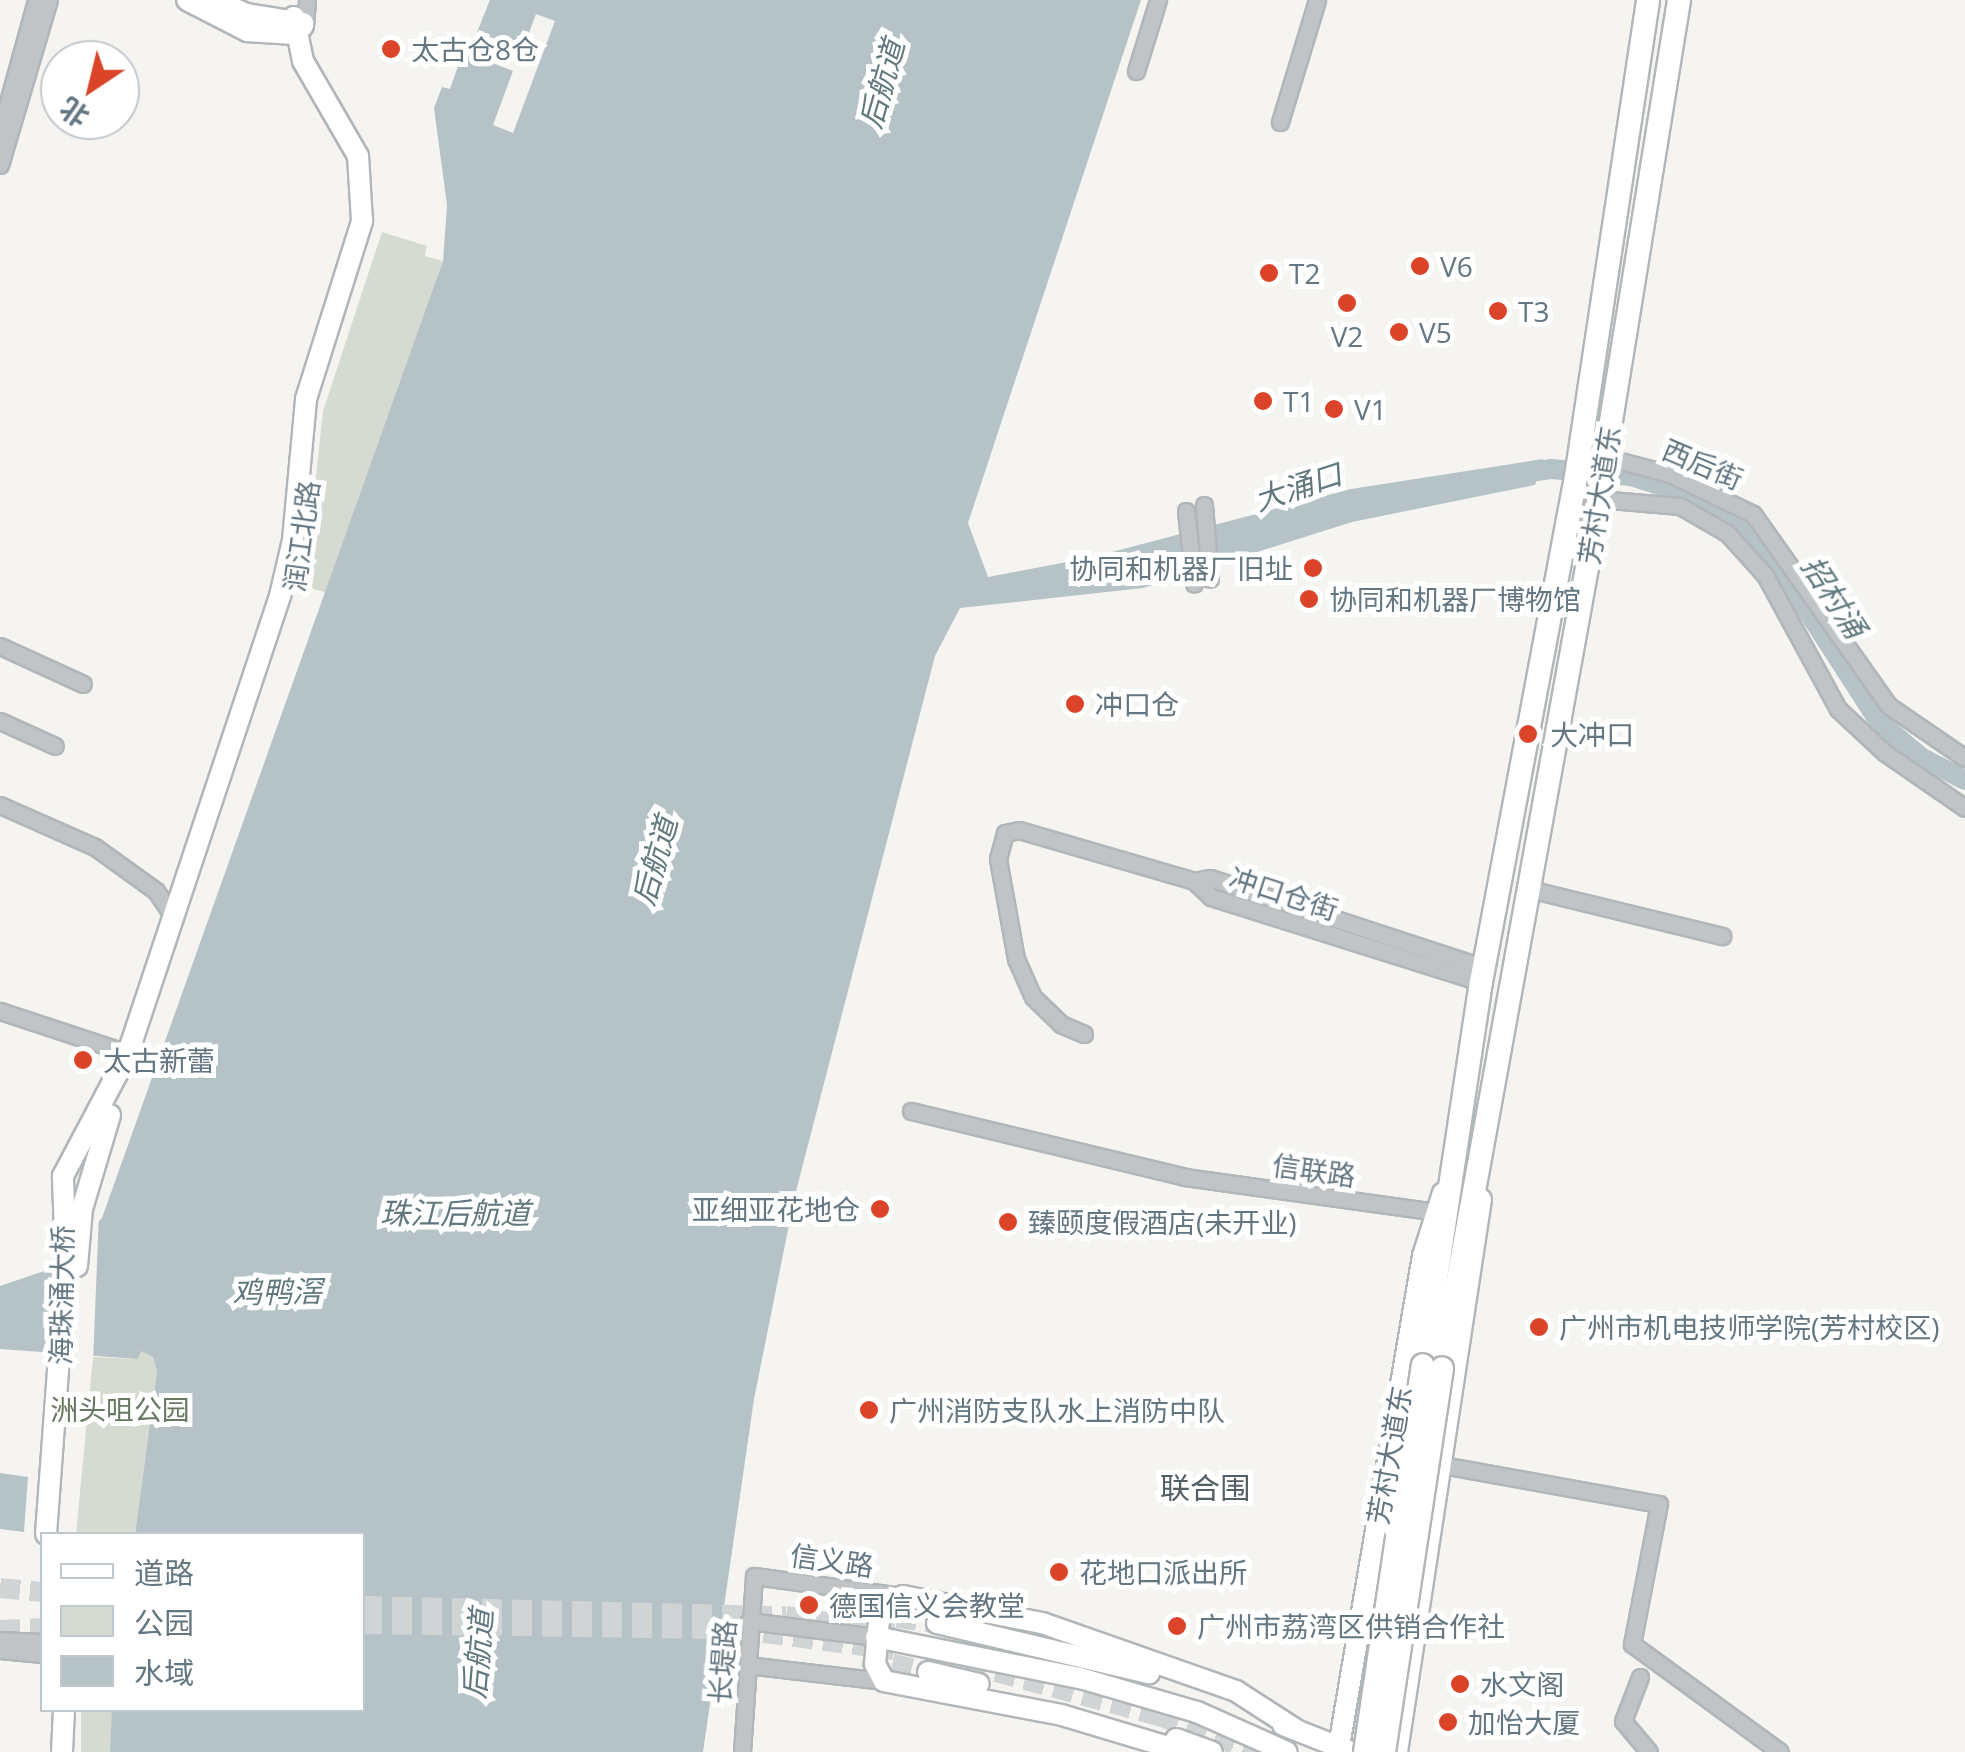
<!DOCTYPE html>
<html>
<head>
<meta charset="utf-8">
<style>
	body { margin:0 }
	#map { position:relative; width:1965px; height:1752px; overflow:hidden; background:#f5f4f1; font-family:"Open Sans","Noto Sans SC",sans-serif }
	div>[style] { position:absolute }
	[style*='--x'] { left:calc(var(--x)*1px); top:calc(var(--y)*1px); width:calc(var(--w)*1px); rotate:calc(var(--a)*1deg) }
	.green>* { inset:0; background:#d6dbd2; transform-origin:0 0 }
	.water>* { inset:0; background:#b6c3c6 }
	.pier>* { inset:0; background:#f5f4f1 }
	.river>* { height:20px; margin:-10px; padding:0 10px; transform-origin:10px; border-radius:10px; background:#b6c3c6 }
	.major-tunnel>* { height:20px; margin-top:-10px; transform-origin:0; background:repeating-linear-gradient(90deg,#d1d4d5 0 20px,transparent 0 30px) }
	.roads { filter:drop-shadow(2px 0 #b1b6b9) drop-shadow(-2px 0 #b1b6b9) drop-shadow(0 2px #b1b6b9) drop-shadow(0 -2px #b1b6b9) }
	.minor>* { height:15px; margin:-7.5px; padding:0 7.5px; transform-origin:7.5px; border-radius:7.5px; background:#c0c4c7 }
	.major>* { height:20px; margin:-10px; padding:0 10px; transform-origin:10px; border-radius:10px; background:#fff }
	.highway>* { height:22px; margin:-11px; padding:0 11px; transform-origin:11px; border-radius:11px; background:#fff }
	.bridges { filter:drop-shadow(2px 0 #b1b5b8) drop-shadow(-2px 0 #b1b5b8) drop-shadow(0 2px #b1b5b8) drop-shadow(0 -2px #b1b5b8) }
	.highway-bridge>* { height:22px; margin:-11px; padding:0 11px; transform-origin:11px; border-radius:11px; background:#fff }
	.dots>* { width:28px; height:28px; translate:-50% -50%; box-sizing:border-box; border:5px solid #fff; border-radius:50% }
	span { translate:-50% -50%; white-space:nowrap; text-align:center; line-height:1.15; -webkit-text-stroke:10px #fff; paint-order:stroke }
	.poi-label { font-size:28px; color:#647681 }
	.left { translate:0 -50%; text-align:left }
	.right { translate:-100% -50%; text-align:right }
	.street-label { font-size:28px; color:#647681 }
	.park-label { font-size:28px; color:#697863 }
	.water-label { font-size:30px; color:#60787e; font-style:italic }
	.neighbourhood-label { font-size:30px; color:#525f66 }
	.legend { position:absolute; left:40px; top:1532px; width:325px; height:180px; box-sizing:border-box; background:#fff; border:2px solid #c1c8cd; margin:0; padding:12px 18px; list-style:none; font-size:30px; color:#647681 }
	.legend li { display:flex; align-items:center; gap:20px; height:50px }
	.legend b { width:50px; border:2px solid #c1c8cd }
	.north { position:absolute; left:40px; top:40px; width:100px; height:100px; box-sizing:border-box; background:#fff; border:2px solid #c1c8cd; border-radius:50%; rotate:215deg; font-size:28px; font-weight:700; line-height:40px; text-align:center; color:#647681 }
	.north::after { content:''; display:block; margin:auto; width:35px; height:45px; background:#dc4429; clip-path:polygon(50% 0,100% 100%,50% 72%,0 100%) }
</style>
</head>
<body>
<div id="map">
	<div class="green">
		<i style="clip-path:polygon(382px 232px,427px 246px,425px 256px,443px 261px,329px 593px,304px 587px,323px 411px)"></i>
		<i style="clip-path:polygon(141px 1350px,153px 1357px,157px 1371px,135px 1534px,76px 1534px,93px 1357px,138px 1359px)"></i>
		<i style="left:81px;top:1710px;width:31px;height:42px"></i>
	</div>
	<div class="water">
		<i style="clip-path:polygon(490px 0,1141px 0,968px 523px,988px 577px,1093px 557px,1351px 489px,1543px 459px,1535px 485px,1352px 522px,1143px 588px,960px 608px,935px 656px,795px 1195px,754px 1399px,703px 1752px,110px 1752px,112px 1710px,362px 1710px,362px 1534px,135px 1534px,157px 1371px,153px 1357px,141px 1351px,138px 1359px,0 1349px,0 1286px,47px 1270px,102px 1218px,443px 261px,447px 205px,434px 108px,442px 87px,450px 89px,463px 52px,513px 71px,493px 125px,513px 133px,555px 21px,536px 14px,523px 49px,477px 32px)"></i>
		<i style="clip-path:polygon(0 1473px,28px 1477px,24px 1532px,0 1529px)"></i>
	</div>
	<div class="pier">
		<i style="clip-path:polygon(99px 1213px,93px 1362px,48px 1358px,54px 1259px)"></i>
	</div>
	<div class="river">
		<i style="--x:1516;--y:474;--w:35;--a:-8"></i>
		<i style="--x:1551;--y:469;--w:80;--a:5"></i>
		<i style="--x:1631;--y:476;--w:71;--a:17.9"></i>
		<i style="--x:1699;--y:498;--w:59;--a:33.1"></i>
		<i style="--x:1748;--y:530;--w:30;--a:45"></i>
		<i style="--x:1769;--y:551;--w:205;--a:57.2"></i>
		<i style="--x:1880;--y:723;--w:55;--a:39.8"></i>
		<i style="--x:1922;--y:758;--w:48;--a:27.1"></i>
	</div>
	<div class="major-tunnel">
		<i style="--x:0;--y:1588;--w:42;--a:5.4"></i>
		<i style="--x:362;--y:1606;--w:424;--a:1.4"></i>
		<i style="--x:786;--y:1616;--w:109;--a:8.4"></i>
		<i style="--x:837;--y:1611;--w:101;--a:6.8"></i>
		<i style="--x:362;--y:1624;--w:372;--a:0.8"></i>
		<i style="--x:734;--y:1629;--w:161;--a:7.5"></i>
		<i style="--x:0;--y:1630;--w:42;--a:-2.7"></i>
		<i style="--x:863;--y:1657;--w:67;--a:13"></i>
		<i style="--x:967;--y:1664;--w:199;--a:15.2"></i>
		<i style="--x:1159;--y:1716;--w:103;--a:20.6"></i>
	</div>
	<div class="roads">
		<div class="minor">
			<i style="--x:305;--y:24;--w:24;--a:-85"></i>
			<i style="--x:1136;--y:71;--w:74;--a:-72.8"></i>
			<i style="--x:1280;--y:122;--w:127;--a:-73.1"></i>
			<i style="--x:0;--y:131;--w:136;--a:-74.6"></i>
			<i style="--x:0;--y:165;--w:172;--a:-73.5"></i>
			<i style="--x:1605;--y:457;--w:67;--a:14.7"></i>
			<i style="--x:1670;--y:474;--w:92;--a:25.7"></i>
			<i style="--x:1753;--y:514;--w:235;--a:54.7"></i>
			<i style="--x:1889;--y:706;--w:92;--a:34.4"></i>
			<i style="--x:1598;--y:499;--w:82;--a:4.9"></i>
			<i style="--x:1680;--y:506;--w:54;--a:29.9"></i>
			<i style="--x:1727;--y:533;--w:57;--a:47.9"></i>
			<i style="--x:1765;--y:575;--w:153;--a:61.4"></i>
			<i style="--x:1838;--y:709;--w:63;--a:43.1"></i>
			<i style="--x:1884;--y:752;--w:98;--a:34.7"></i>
			<i style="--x:1204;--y:505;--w:74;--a:85.4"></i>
			<i style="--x:1186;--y:511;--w:73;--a:83.7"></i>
			<i style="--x:0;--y:646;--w:91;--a:24.6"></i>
			<i style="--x:0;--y:721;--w:60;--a:24.4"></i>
			<i style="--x:0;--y:805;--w:104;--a:23.9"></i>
			<i style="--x:95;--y:847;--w:75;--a:35.8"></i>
			<i style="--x:156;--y:891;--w:30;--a:56"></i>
			<i style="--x:1194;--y:881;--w:16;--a:-11"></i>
			<i style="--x:1210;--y:878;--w:287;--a:18.1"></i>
			<i style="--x:1529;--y:889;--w:199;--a:13.7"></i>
			<i style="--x:0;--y:1011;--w:147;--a:18.2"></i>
			<i style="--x:1084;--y:1034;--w:25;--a:-157"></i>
			<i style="--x:1061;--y:1024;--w:39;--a:-136"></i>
			<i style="--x:1033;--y:997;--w:42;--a:-114.1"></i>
			<i style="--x:1016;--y:959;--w:102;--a:-100.2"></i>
			<i style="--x:998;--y:859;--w:27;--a:-75"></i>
			<i style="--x:1005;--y:833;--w:14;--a:-12"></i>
			<i style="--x:1019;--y:830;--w:182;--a:16.2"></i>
			<i style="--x:1194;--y:881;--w:23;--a:43"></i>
			<i style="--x:1211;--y:897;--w:283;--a:17.5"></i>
			<i style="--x:911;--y:1111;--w:282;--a:13.5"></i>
			<i style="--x:1185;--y:1177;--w:253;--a:7.9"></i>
			<i style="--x:1442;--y:1465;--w:220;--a:10.2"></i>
			<i style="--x:1659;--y:1504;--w:143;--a:100.9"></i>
			<i style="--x:1632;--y:1644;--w:183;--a:36.1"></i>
			<i style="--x:749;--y:1621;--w:128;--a:7.2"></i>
			<i style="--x:0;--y:1640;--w:42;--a:2.7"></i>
			<i style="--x:0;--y:1650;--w:42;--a:5.4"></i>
			<i style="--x:747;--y:1665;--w:138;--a:6.7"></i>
			<i style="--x:1640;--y:1677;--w:47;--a:111.1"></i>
			<i style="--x:1623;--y:1721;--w:40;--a:50"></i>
			<i style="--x:742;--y:1752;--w:176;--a:-86.1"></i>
			<i style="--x:754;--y:1576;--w:149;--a:7.7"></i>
		</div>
		<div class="major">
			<i style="--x:187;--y:0;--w:68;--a:27.3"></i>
			<i style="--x:247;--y:31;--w:47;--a:3.7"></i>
			<i style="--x:294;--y:34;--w:12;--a:-42"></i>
			<i style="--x:215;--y:0;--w:34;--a:24"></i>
			<i style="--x:246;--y:14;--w:58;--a:9"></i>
			<i style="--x:77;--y:1266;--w:57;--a:-85"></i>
			<i style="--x:82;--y:1209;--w:98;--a:-73.4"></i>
			<i style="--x:46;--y:1534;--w:271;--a:-85.8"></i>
			<i style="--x:66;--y:1264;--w:88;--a:-92"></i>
			<i style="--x:63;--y:1176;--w:139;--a:-62.1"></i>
			<i style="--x:128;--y:1053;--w:482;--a:-71.6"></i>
			<i style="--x:280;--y:596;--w:57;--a:-76.9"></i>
			<i style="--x:293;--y:540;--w:142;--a:-84.7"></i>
			<i style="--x:306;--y:399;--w:187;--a:-72.5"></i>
			<i style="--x:362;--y:221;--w:65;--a:-93.5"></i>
			<i style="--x:358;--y:156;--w:110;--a:-120.1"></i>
			<i style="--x:303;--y:61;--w:45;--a:-101.6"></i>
			<i style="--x:937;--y:1623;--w:218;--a:13.3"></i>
			<i style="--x:876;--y:1637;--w:208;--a:11.4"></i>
			<i style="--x:1080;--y:1678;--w:122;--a:16.2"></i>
			<i style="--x:1197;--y:1712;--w:98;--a:24"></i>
			<i style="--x:928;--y:1672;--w:52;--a:13.2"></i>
			<i style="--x:1283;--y:1725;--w:71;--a:21.5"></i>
			<i style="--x:1176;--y:1739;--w:38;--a:20"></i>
			<i style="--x:62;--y:1752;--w:42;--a:-87.3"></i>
			<i style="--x:1185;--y:1752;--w:128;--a:-163.3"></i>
			<i style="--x:1062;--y:1715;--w:181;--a:-169.2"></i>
			<i style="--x:884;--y:1681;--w:19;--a:-118"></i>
			<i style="--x:875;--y:1664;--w:44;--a:-84.8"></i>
			<i style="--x:879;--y:1620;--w:23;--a:-59"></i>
			<i style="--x:891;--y:1600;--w:13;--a:-18"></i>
			<i style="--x:903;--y:1596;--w:142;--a:11"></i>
			<i style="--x:1042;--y:1623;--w:206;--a:19.3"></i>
			<i style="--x:1236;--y:1691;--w:70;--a:32.8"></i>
			<i style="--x:1338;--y:1752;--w:503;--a:-80.28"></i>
			<i style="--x:1423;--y:1256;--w:66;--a:-72.4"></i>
			<i style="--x:1397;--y:1752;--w:559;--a:-81.36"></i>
		</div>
		<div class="highway">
			<i style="--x:1423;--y:1365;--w:387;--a:-81.4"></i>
			<i style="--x:1481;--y:982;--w:514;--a:-79.35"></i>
			<i style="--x:1576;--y:477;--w:482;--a:-81.4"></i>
			<i style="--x:1442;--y:1368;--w:830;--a:-79.73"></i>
			<i style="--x:1590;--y:551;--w:558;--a:-80.82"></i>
		</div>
	</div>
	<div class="bridges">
		<div class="highway-bridge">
			<i style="--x:1365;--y:1752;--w:391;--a:-81.5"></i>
			<i style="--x:1384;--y:1752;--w:388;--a:-81.4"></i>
		</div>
	</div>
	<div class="dots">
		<i style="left:391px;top:49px;background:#dc4429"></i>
		<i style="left:1420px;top:266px;background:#dc4429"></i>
		<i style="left:1269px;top:273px;background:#dc4429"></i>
		<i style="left:1347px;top:303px;background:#dc4429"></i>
		<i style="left:1498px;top:311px;background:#dc4429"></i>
		<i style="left:1399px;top:332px;background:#dc4429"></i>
		<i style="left:1263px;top:401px;background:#dc4429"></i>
		<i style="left:1334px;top:409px;background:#dc4429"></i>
		<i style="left:1313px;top:568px;background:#dc4429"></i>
		<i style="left:1309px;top:599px;background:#dc4429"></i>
		<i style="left:1075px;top:704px;background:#dc4429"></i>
		<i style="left:1528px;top:734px;background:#dc4429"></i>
		<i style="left:83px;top:1060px;background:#dc4429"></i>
		<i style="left:880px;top:1209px;background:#dc4429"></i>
		<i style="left:1008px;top:1222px;background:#dc4429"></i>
		<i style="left:1539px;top:1327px;background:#dc4429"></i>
		<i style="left:869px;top:1410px;background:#dc4429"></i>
		<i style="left:1059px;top:1572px;background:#dc4429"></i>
		<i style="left:809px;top:1605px;background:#dc4429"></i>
		<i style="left:1177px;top:1626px;background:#dc4429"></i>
		<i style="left:1460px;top:1684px;background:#dc4429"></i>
		<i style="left:1448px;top:1722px;background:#dc4429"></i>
	</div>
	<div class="poi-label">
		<span class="left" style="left:411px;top:49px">太古仓8仓</span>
		<span class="left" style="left:1440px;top:266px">V6</span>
		<span class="left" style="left:1289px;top:273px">T2</span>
		<span class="left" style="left:1518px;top:311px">T3</span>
		<span class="left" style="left:1419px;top:332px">V5</span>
		<span style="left:1347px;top:336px">V2</span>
		<span class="left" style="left:1283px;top:401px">T1</span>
		<span class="left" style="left:1354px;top:409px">V1</span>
		<span class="right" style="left:1293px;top:568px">协同和机器厂旧址</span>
		<span class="left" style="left:1329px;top:599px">协同和机器厂博物馆</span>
		<span class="left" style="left:1095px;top:704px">冲口仓</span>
		<span class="left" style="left:1550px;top:734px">大冲口</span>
		<span class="left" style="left:103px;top:1060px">太古新蕾</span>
		<span class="right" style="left:860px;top:1209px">亚细亚花地仓</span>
		<span class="left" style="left:1028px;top:1222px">臻颐度假酒店(未开业)</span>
		<span class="left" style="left:1559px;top:1327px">广州市机电技师学院(芳村校区)</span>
		<span class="left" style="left:889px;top:1410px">广州消防支队水上消防中队</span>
		<span class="left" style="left:1079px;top:1572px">花地口派出所</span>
		<span class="left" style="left:829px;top:1605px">德国信义会教堂</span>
		<span class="left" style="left:1197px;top:1626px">广州市荔湾区供销合作社</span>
		<span class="left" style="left:1480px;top:1684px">水文阁</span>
		<span class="left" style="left:1468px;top:1722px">加怡大厦</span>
	</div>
	<div class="street-label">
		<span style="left:1703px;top:464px;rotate:23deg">西后街</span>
		<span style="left:1599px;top:495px;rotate:-81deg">芳村大道东</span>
		<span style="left:301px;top:536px;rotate:-82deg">润江北路</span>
		<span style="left:1284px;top:893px;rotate:18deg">冲口仓街</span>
		<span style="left:1314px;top:1170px;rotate:8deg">信联路</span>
		<span style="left:61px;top:1295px;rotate:-89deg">海珠涌大桥</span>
		<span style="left:1389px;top:1455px;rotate:-80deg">芳村大道东</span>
		<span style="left:832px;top:1560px;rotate:8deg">信义路</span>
		<span style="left:722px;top:1662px;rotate:-86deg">长堤路</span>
	</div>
	<div class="park-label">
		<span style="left:120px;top:1409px">洲头咀公园</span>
	</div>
	<div class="water-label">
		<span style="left:882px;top:84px;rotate:-74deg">后航道</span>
		<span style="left:1298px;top:487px;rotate:-18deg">大涌口</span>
		<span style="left:1834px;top:597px;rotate:57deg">招村涌</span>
		<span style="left:655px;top:861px;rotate:-74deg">后航道</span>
		<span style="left:455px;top:1213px">珠江后航道</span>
		<span style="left:277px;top:1292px;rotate:-1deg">鸡鸭滘</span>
		<span style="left:478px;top:1654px;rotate:-85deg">后航道</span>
	</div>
	<div class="neighbourhood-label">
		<span style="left:1205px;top:1488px">联合围</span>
	</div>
	<ul class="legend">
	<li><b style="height:12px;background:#fff"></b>道路</li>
	<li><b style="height:28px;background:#d6dbd2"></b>公园</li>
	<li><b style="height:28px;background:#b6c3c6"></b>水域</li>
	</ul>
	<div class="north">北</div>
</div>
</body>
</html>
